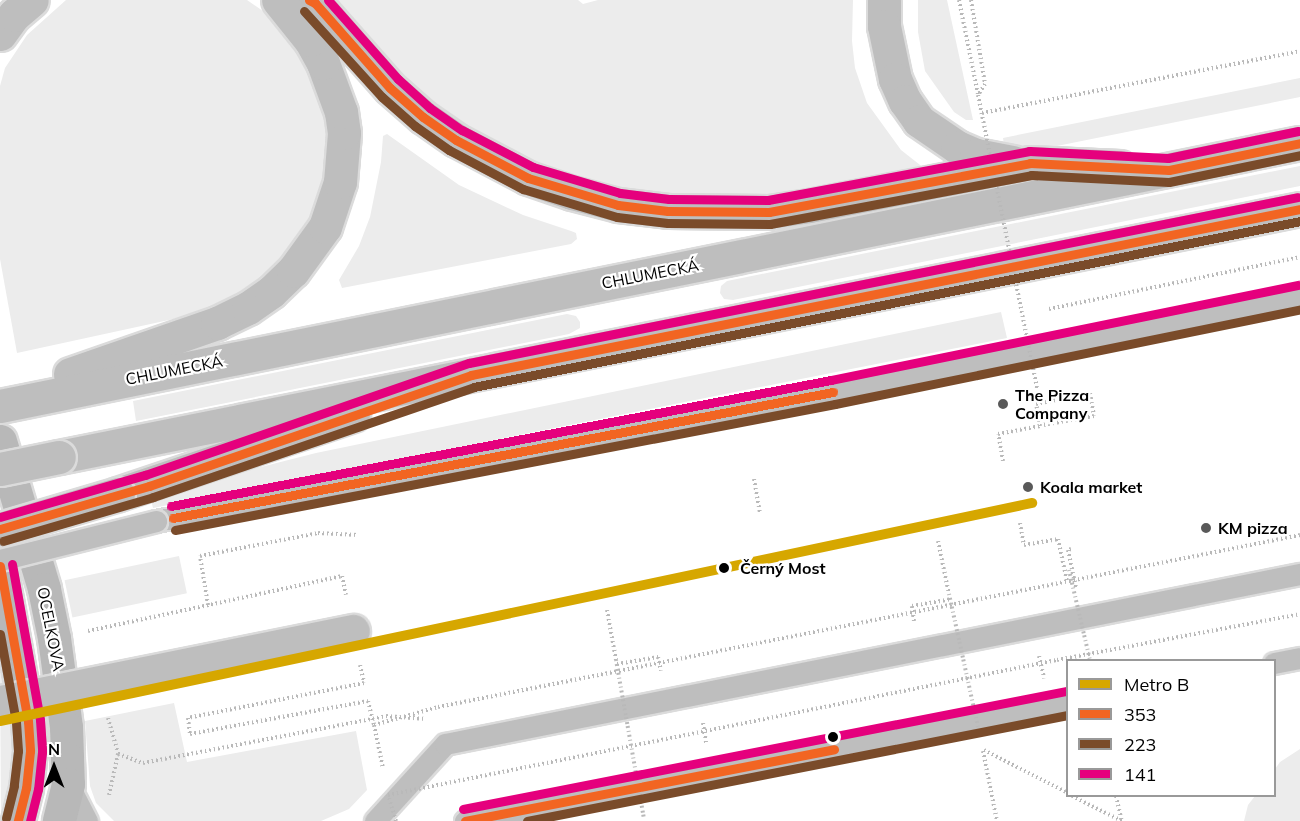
<!DOCTYPE html>
<html>
<head>
<meta charset="utf-8">
<style>
	body { margin:0 }
	#map { position:relative; width:1300px; height:821px; overflow:hidden; background:#fff; font-family:Mulish,sans-serif }
	div>[style] { position:absolute }
	[style*='--x'] { left:calc(var(--x)*1px); top:calc(var(--y)*1px); width:calc(var(--w)*1px); rotate:calc(var(--a)*1deg) }
	.green>* { inset:0; background:#ececec; transform-origin:0 0 }
	.path>* { height:4px; margin-top:-2px; transform-origin:0; background:repeating-linear-gradient(90deg,#b9b9b9 0 1.5px,transparent 0 4.5px) }
	.roads { filter:drop-shadow(2px 0 #dbdbdb) drop-shadow(-2px 0 #dbdbdb) drop-shadow(0 2px #dbdbdb) drop-shadow(0 -2px #dbdbdb) }
	.lane>* { height:21px; margin:-10.5px; padding:0 10.5px; transform-origin:10.5px; border-radius:10.5px; background:#bebebe }
	.secondary>* { height:33px; margin:-16.5px; padding:0 16.5px; transform-origin:16.5px; border-radius:16.5px; background:#b8b8b8 }
	.primary>* { height:33px; margin:-16.5px; padding:0 16.5px; transform-origin:16.5px; border-radius:16.5px; background:#bebebe }
	.path-bridge>* { height:4px; margin-top:-2px; transform-origin:0; background:repeating-linear-gradient(90deg,#b9b9b9 0 1.5px,transparent 0 4.5px) }
	.bridges { filter:drop-shadow(2px 0 #dbdbdb) drop-shadow(-2px 0 #dbdbdb) drop-shadow(0 2px #dbdbdb) drop-shadow(0 -2px #dbdbdb) }
	.lane-bridge>* { height:21px; margin:-10.5px; padding:0 10.5px; transform-origin:10.5px; border-radius:10.5px; background:#bebebe }
	.street-bridge>* { height:33px; margin:-16.5px; padding:0 16.5px; transform-origin:16.5px; border-radius:16.5px; background:#bebebe }
	.primary-bridge>* { height:33px; margin:-16.5px; padding:0 16.5px; transform-origin:16.5px; border-radius:16.5px; background:#bebebe }
	.bus-1>* { height:9px; margin:-4.5px; padding:0 4.5px; transform-origin:4.5px; border-radius:4.5px; background:#f26522 }
	.bus-2>* { height:9px; margin:-4.5px; padding:0 4.5px; transform-origin:4.5px; border-radius:4.5px; background:#7a4b2a }
	.bus-3>* { height:9px; margin:-4.5px; padding:0 4.5px; transform-origin:4.5px; border-radius:4.5px; background:#e5007d }
	.metro-1>* { height:10px; margin:-5px; padding:0 5px; transform-origin:5px; border-radius:5px; background:#d6a700 }
	.dots>* { width:16px; height:16px; translate:-50% -50%; box-sizing:border-box; border:3px solid #fff; border-radius:50% }
	span { translate:-50% -50%; white-space:nowrap; text-align:center; line-height:1.15; -webkit-text-stroke:4.5px #fff; paint-order:stroke }
	.street-label { font-size:16px; color:#000 }
	.poi-label { font-size:16px; color:#000; font-weight:700 }
	.left { translate:0 -50%; text-align:left }
	.stop-label { font-size:16px; color:#000; font-weight:700 }
	.legend { position:absolute; left:1066px; top:659px; width:210px; height:138px; box-sizing:border-box; background:#fff; border:2px solid #999; margin:0; padding:8px 10px; list-style:none; font-size:18px; color:#000 }
	.legend li { display:flex; align-items:center; gap:12px; height:30px }
	.legend b { width:30px; border:2px solid #999 }
	.north { position:absolute; left:24px; top:737px; width:60px; height:60px; -webkit-text-stroke:4px #fff; paint-order:stroke; rotate:0deg; font-size:16px; font-weight:700; line-height:24px; text-align:center; color:#000 }
	.north::after { content:''; display:block; margin:auto; width:21px; height:27px; background:#000; clip-path:polygon(50% 0,100% 100%,50% 72%,0 100%) }
</style>
</head>
<body>
<div id="map">
	<div class="green">
		<i style="clip-path:polygon(66px 0,247px 0,270px 16px,295px 42px,326px 108px,328px 145px,322px 183px,312px 215px,292px 247px,268px 276px,236px 297px,192px 315px,17px 353px,0 259px,0 86px,5px 68px,27px 35px)"></i>
		<i style="clip-path:polygon(337px 0,578px 0,583px 4px,598px 0,853px 0,852px 41px,855px 68px,867px 103px,901px 150px,929px 172px,787px 194px,743px 196px,641px 194px,587px 184px,541px 167px,457px 124px,382px 61px)"></i>
		<i style="clip-path:polygon(918px 0,947px 0,973px 120px,966px 120px,954px 112px,925px 71px,918px 32px)"></i>
		<i style="clip-path:polygon(1300px 78px,1300px 97px,1027px 152px,1005px 151px,1003px 138px)"></i>
		<i style="clip-path:polygon(387px 134px,459px 185px,523px 215px,571px 231px,576px 233px,577px 239px,571px 244px,342px 288px,339px 280px,359px 246px,370px 217px,381px 162px,383px 136px)"></i>
		<i style="clip-path:polygon(1300px 166px,1300px 186px,733px 300px,724px 299px,720px 293px,721px 286px,727px 281px)"></i>
		<i style="clip-path:polygon(1001px 312px,1007px 338px,153px 508px,151px 500px,241px 472px,316px 453px)"></i>
		<i style="clip-path:polygon(567px 314px,576px 316px,580px 322px,580px 328px,569px 334px,136px 421px,133px 401px)"></i>
		<i style="left:179px;top:556px;width:38px;height:117px;rotate:78deg"></i>
		<i style="clip-path:polygon(0 662px,3px 662px,13px 735px,10px 778px,1px 821px)"></i>
		<i style="clip-path:polygon(174px 703px,187px 762px,356px 731px,367px 790px,349px 809px,321px 821px,114px 821px,96px 803px,90px 786px,85px 721px)"></i>
		<i style="clip-path:polygon(1300px 749px,1300px 821px,1244px 821px,1248px 805px,1255px 796px,1274px 796px,1275px 769px,1280px 762px)"></i>
	</div>
	<div class="path">
		<i style="--x:959;--y:0;--w:96;--a:78.6"></i>
		<i style="--x:971;--y:0;--w:85;--a:80.5"></i>
		<i style="--x:985;--y:84;--w:13;--a:122"></i>
		<i style="--x:982;--y:113;--w:324;--a:-11"></i>
		<i style="--x:1049;--y:309;--w:256;--a:-11.7"></i>
		<i style="--x:1038;--y:414;--w:11;--a:-15"></i>
		<i style="--x:1003;--y:461;--w:27;--a:-100"></i>
		<i style="--x:998;--y:434;--w:43;--a:-10.8"></i>
		<i style="--x:1040;--y:426;--w:22;--a:-100"></i>
		<i style="--x:1036;--y:404;--w:55;--a:-11.5"></i>
		<i style="--x:1090;--y:393;--w:23;--a:80"></i>
		<i style="--x:1094;--y:416;--w:52;--a:170"></i>
		<i style="--x:754;--y:479;--w:34;--a:80"></i>
		<i style="--x:1020;--y:523;--w:22;--a:80"></i>
		<i style="--x:1024;--y:545;--w:35;--a:-10"></i>
		<i style="--x:1058;--y:539;--w:43;--a:77.9"></i>
		<i style="--x:938;--y:541;--w:54;--a:78.3"></i>
		<i style="--x:1071;--y:549;--w:3;--a:162"></i>
		<i style="--x:1068;--y:550;--w:38;--a:78"></i>
		<i style="--x:208;--y:605;--w:50;--a:-99.3"></i>
		<i style="--x:200;--y:556;--w:120;--a:-11"></i>
		<i style="--x:318;--y:533;--w:40;--a:2.9"></i>
		<i style="--x:607;--y:610;--w:51;--a:79.8"></i>
		<i style="--x:914;--y:621;--w:15;--a:-98"></i>
		<i style="--x:912;--y:606;--w:39;--a:-10"></i>
		<i style="--x:88;--y:631;--w:260;--a:-12.2"></i>
		<i style="--x:342;--y:576;--w:19;--a:78"></i>
		<i style="--x:1039;--y:656;--w:23;--a:77"></i>
		<i style="--x:617;--y:664;--w:42;--a:-9.7"></i>
		<i style="--x:658;--y:657;--w:14;--a:78"></i>
		<i style="--x:360;--y:665;--w:18;--a:77"></i>
		<i style="--x:364;--y:683;--w:179;--a:168.8"></i>
		<i style="--x:188;--y:718;--w:16;--a:83"></i>
		<i style="--x:190;--y:734;--w:181;--a:-10.5"></i>
		<i style="--x:108;--y:718;--w:37;--a:74"></i>
		<i style="--x:118;--y:754;--w:42;--a:102.4"></i>
		<i style="--x:703;--y:723;--w:20;--a:81"></i>
		<i style="--x:374;--y:725;--w:44;--a:78.2"></i>
		<i style="--x:984;--y:750;--w:94;--a:27.1"></i>
		<i style="--x:983;--y:751;--w:71;--a:78.7"></i>
		<i style="--x:118;--y:754;--w:27;--a:20"></i>
		<i style="--x:143;--y:763;--w:248;--a:-10.9"></i>
		<i style="--x:386;--y:716;--w:40;--a:4.3"></i>
		<i style="--x:1072;--y:796;--w:56;--a:26.6"></i>
		<i style="--x:1116;--y:796;--w:26;--a:77"></i>
	</div>
	<div class="roads">
		<div class="lane">
			<i style="--x:156;--y:521;--w:689;--a:-10.79"></i>
			<i style="--x:833;--y:392;--w:477;--a:-11.5"></i>
			<i style="--x:1274;--y:663;--w:26;--a:-11"></i>
			<i style="--x:68;--y:784;--w:42;--a:62.8"></i>
			<i style="--x:375;--y:821;--w:104;--a:-47.7"></i>
			<i style="--x:445;--y:744;--w:872;--a:-11.25"></i>
			<i style="--x:465;--y:821;--w:614;--a:-11.07"></i>
		</div>
		<div class="secondary">
			<i style="--x:0;--y:441;--w:154;--a:73.4"></i>
			<i style="--x:44;--y:589;--w:50;--a:78.5"></i>
			<i style="--x:54;--y:638;--w:90;--a:82.3"></i>
			<i style="--x:66;--y:727;--w:31;--a:88"></i>
			<i style="--x:67;--y:758;--w:26;--a:88"></i>
			<i style="--x:68;--y:784;--w:38;--a:104"></i>
			<i style="--x:0;--y:566;--w:158;--a:79.8"></i>
			<i style="--x:28;--y:721;--w:30;--a:86"></i>
			<i style="--x:30;--y:751;--w:37;--a:96"></i>
			<i style="--x:26;--y:788;--w:34;--a:104"></i>
		</div>
		<div class="primary">
			<i style="--x:309;--y:0;--w:7;--a:27"></i>
			<i style="--x:315;--y:3;--w:113;--a:48.6"></i>
			<i style="--x:390;--y:88;--w:44;--a:41.3"></i>
			<i style="--x:423;--y:117;--w:40;--a:34.9"></i>
			<i style="--x:456;--y:140;--w:81;--a:27.8"></i>
			<i style="--x:528;--y:178;--w:46;--a:18.8"></i>
			<i style="--x:572;--y:193;--w:48;--a:14.6"></i>
			<i style="--x:618;--y:205;--w:50;--a:6.8"></i>
			<i style="--x:668;--y:211;--w:101;--a:0.6"></i>
			<i style="--x:769;--y:212;--w:40;--a:-8.5"></i>
			<i style="--x:809;--y:206;--w:225;--a:-11"></i>
			<i style="--x:1030;--y:163;--w:90;--a:2.5"></i>
			<i style="--x:884;--y:0;--w:26;--a:90"></i>
			<i style="--x:884;--y:26;--w:54;--a:78.3"></i>
			<i style="--x:895;--y:79;--w:24;--a:66"></i>
			<i style="--x:905;--y:101;--w:24;--a:55"></i>
			<i style="--x:919;--y:121;--w:46;--a:34.4"></i>
			<i style="--x:957;--y:147;--w:21;--a:23"></i>
			<i style="--x:976;--y:155;--w:38;--a:11"></i>
			<i style="--x:0;--y:34;--w:24;--a:-54"></i>
			<i style="--x:14;--y:15;--w:23;--a:-40"></i>
			<i style="--x:70;--y:374;--w:156;--a:-19.1"></i>
			<i style="--x:217;--y:323;--w:34;--a:-26"></i>
			<i style="--x:248;--y:308;--w:28;--a:-35"></i>
			<i style="--x:271;--y:292;--w:30;--a:-44"></i>
			<i style="--x:293;--y:271;--w:54;--a:-54"></i>
			<i style="--x:325;--y:227;--w:47;--a:-71.6"></i>
			<i style="--x:340;--y:182;--w:49;--a:-85.3"></i>
			<i style="--x:344;--y:133;--w:21;--a:-98"></i>
			<i style="--x:341;--y:112;--w:52;--a:-110.2"></i>
			<i style="--x:323;--y:63;--w:26;--a:-119"></i>
			<i style="--x:310;--y:40;--w:51;--a:-128.7"></i>
			<i style="--x:0;--y:406;--w:1326;--a:-11.44"></i>
			<i style="--x:59;--y:457;--w:1266;--a:-11.3"></i>
			<i style="--x:118;--y:494;--w:248;--a:-18.6"></i>
		</div>
	</div>
	<div class="path-bridge">
		<i style="--x:978;--y:95;--w:299;--a:78.6"></i>
		<i style="--x:1069;--y:570;--w:92;--a:76.9"></i>
		<i style="--x:949;--y:594;--w:145;--a:77.7"></i>
		<i style="--x:616;--y:660;--w:161;--a:80"></i>
		<i style="--x:368;--y:701;--w:25;--a:76"></i>
		<i style="--x:374;--y:725;--w:66;--a:-15.7"></i>
		<i style="--x:438;--y:707;--w:879;--a:-11.28"></i>
		<i style="--x:396;--y:821;--w:27;--a:-107"></i>
		<i style="--x:388;--y:795;--w:682;--a:-11.41"></i>
		<i style="--x:1057;--y:660;--w:247;--a:-10.7"></i>
	</div>
	<div class="bridges">
		<div class="lane-bridge">
			<i style="--x:0;--y:560;--w:161;--a:-14"></i>
		</div>
		<div class="street-bridge">
			<i style="--x:0;--y:702;--w:360;--a:-11.4"></i>
		</div>
		<div class="primary-bridge">
			<i style="--x:0;--y:469;--w:60;--a:-11.5"></i>
			<i style="--x:0;--y:529;--w:123;--a:-16.5"></i>
		</div>
	</div>
	<div class="bus-1">
		<i style="--x:309;--y:0;--w:7;--a:27"></i>
		<i style="--x:315;--y:3;--w:113;--a:48.6"></i>
		<i style="--x:390;--y:88;--w:44;--a:41.3"></i>
		<i style="--x:423;--y:117;--w:40;--a:34.9"></i>
		<i style="--x:456;--y:140;--w:81;--a:27.8"></i>
		<i style="--x:528;--y:178;--w:94;--a:16.7"></i>
		<i style="--x:618;--y:205;--w:50;--a:6.8"></i>
		<i style="--x:668;--y:211;--w:101;--a:0.6"></i>
		<i style="--x:769;--y:212;--w:266;--a:-10.6"></i>
		<i style="--x:1030;--y:163;--w:139;--a:2.9"></i>
		<i style="--x:1169;--y:170;--w:134;--a:-11.6"></i>
		<i style="--x:173;--y:518;--w:672;--a:-10.81"></i>
		<i style="--x:0;--y:529;--w:155;--a:-16.1"></i>
		<i style="--x:149;--y:486;--w:341;--a:-19"></i>
		<i style="--x:471;--y:375;--w:845;--a:-11.32"></i>
		<i style="--x:0;--y:566;--w:158;--a:79.8"></i>
		<i style="--x:28;--y:721;--w:30;--a:86"></i>
		<i style="--x:30;--y:751;--w:37;--a:96"></i>
		<i style="--x:26;--y:788;--w:34;--a:104"></i>
		<i style="--x:465;--y:821;--w:376;--a:-11"></i>
	</div>
	<div class="bus-2">
		<i style="--x:304;--y:11;--w:116;--a:47.8"></i>
		<i style="--x:382;--y:97;--w:44;--a:41.3"></i>
		<i style="--x:415;--y:126;--w:42;--a:35.2"></i>
		<i style="--x:449;--y:150;--w:84;--a:27.8"></i>
		<i style="--x:523;--y:189;--w:98;--a:16.6"></i>
		<i style="--x:617;--y:217;--w:51;--a:6.7"></i>
		<i style="--x:668;--y:223;--w:102;--a:0.6"></i>
		<i style="--x:770;--y:224;--w:266;--a:-10.6"></i>
		<i style="--x:1031;--y:175;--w:138;--a:2.9"></i>
		<i style="--x:1169;--y:182;--w:134;--a:-11.6"></i>
		<i style="--x:175;--y:530;--w:672;--a:-10.81"></i>
		<i style="--x:835;--y:404;--w:475;--a:-11.5"></i>
		<i style="--x:3;--y:541;--w:156;--a:-16.3"></i>
		<i style="--x:153;--y:497;--w:339;--a:-18.9"></i>
		<i style="--x:474;--y:387;--w:843;--a:-11.36"></i>
		<i style="--x:0;--y:634;--w:89;--a:79.7"></i>
		<i style="--x:16;--y:722;--w:29;--a:86"></i>
		<i style="--x:18;--y:751;--w:35;--a:97"></i>
		<i style="--x:14;--y:786;--w:33;--a:104"></i>
		<i style="--x:527;--y:821;--w:551;--a:-11.09"></i>
	</div>
	<div class="bus-3">
		<i style="--x:328;--y:0;--w:106;--a:48.5"></i>
		<i style="--x:398;--y:79;--w:43;--a:42.2"></i>
		<i style="--x:430;--y:108;--w:39;--a:35"></i>
		<i style="--x:462;--y:130;--w:80;--a:27.5"></i>
		<i style="--x:533;--y:167;--w:91;--a:16.6"></i>
		<i style="--x:620;--y:193;--w:49;--a:7"></i>
		<i style="--x:669;--y:199;--w:99;--a:0.6"></i>
		<i style="--x:768;--y:200;--w:266;--a:-10.6"></i>
		<i style="--x:1029;--y:151;--w:139;--a:2.9"></i>
		<i style="--x:1168;--y:158;--w:133;--a:-11.7"></i>
		<i style="--x:171;--y:506;--w:672;--a:-10.81"></i>
		<i style="--x:831;--y:380;--w:477;--a:-11.5"></i>
		<i style="--x:0;--y:517;--w:151;--a:-16.2"></i>
		<i style="--x:145;--y:475;--w:343;--a:-19.1"></i>
		<i style="--x:469;--y:363;--w:845;--a:-11.32"></i>
		<i style="--x:12;--y:564;--w:158;--a:79.8"></i>
		<i style="--x:40;--y:720;--w:32;--a:86"></i>
		<i style="--x:42;--y:752;--w:37;--a:96"></i>
		<i style="--x:38;--y:789;--w:33;--a:104"></i>
		<i style="--x:463;--y:809;--w:614;--a:-11.07"></i>
	</div>
	<div class="metro-1">
		<i style="--x:0;--y:721;--w:1055;--a:-11.93"></i>
	</div>
	<div class="dots">
		<i style="left:1003px;top:404px;background:#595959"></i>
		<i style="left:1028px;top:487px;background:#595959"></i>
		<i style="left:1206px;top:528px;background:#595959"></i>
		<i style="left:724px;top:568px;background:#000"></i>
		<i style="left:833px;top:737px;background:#000"></i>
	</div>
	<div class="street-label">
		<span style="left:650px;top:274px;rotate:-11deg">CHLUMECKÁ</span>
		<span style="left:174px;top:370px;rotate:-11deg">CHLUMECKÁ</span>
		<span style="left:51px;top:629px;rotate:79deg">OCELKOVA</span>
	</div>
	<div class="poi-label">
		<span class="left" style="left:1015px;top:404px">The Pizza<br>Company</span>
		<span class="left" style="left:1040px;top:487px">Koala market</span>
		<span class="left" style="left:1218px;top:528px">KM pizza</span>
	</div>
	<div class="stop-label">
		<span class="left" style="left:740px;top:568px">Černý Most</span>
	</div>
	<ul class="legend">
	<li><b style="height:8px;background:#d6a700"></b>Metro B</li>
	<li><b style="height:8px;background:#f26522"></b>353</li>
	<li><b style="height:8px;background:#7a4b2a"></b>223</li>
	<li><b style="height:8px;background:#e5007d"></b>141</li>
	</ul>
	<div class="north">N</div>
</div>
</body>
</html>
